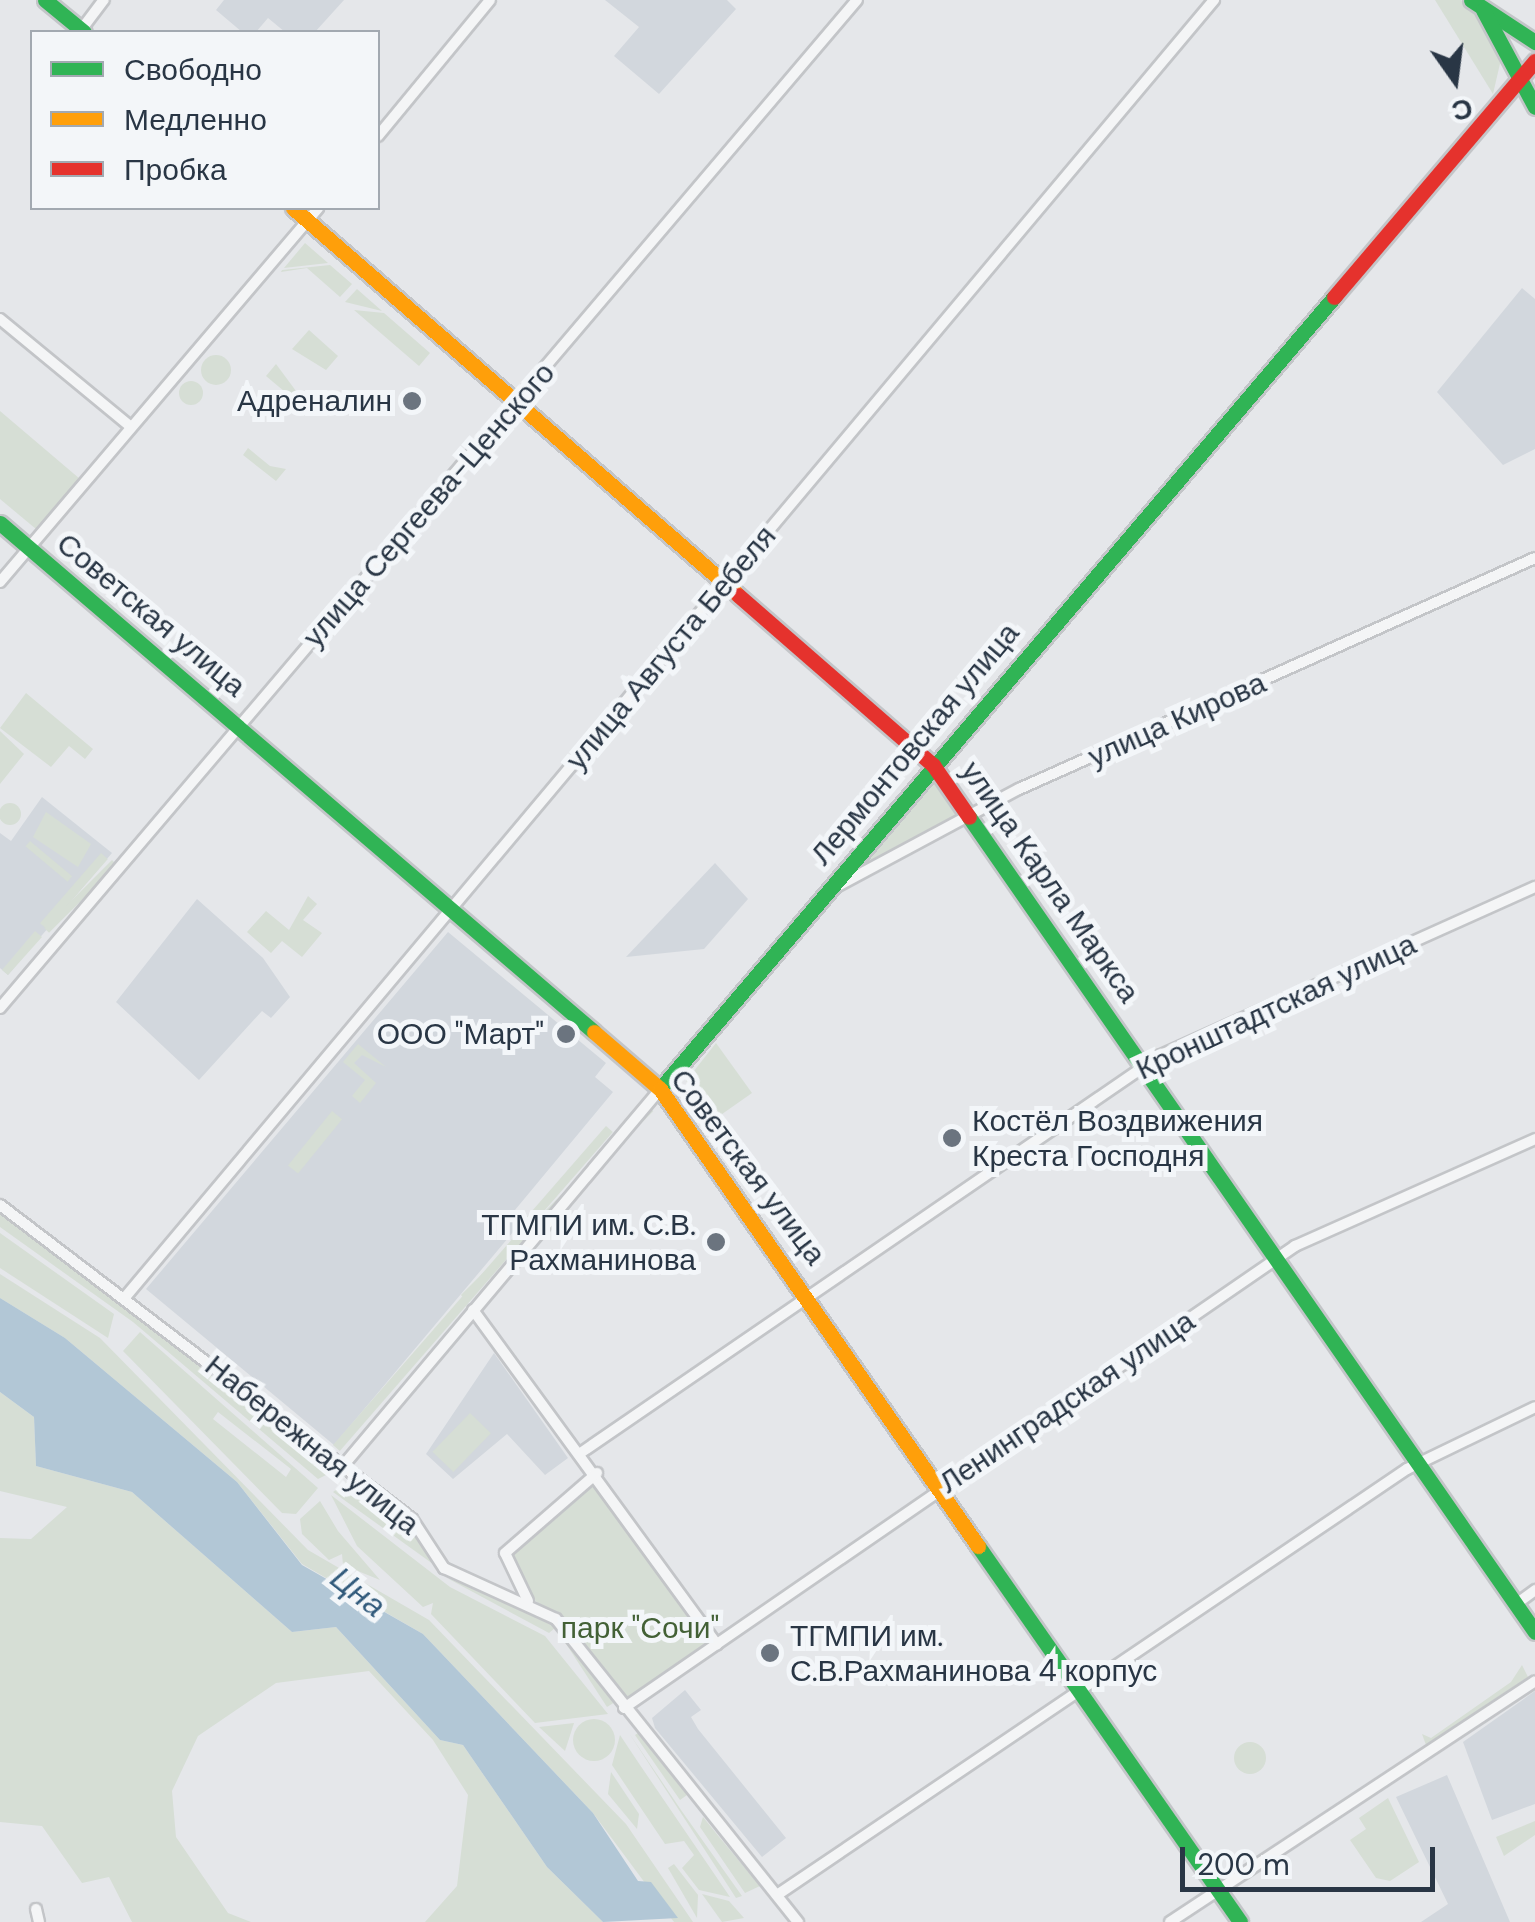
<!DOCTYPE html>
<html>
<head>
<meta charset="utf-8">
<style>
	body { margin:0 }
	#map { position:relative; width:1535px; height:1922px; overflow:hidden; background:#e5e7ea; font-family:"DM Sans",sans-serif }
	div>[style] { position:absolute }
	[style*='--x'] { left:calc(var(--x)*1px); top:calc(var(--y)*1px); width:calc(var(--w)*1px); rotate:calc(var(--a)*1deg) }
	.built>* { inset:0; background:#d2d7dd }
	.green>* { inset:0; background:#d6ded5; transform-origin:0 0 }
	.round { border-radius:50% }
	.water>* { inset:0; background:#b2c7d6 }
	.roads { filter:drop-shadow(2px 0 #c3c5c8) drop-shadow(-2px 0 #c3c5c8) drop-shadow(0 2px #c3c5c8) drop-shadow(0 -2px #c3c5c8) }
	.street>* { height:10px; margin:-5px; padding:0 5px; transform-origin:5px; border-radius:5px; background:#f4f5f6 }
	.fast>* { height:15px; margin:-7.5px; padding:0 7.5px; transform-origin:7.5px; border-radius:7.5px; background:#30b455 }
	.slow>* { height:15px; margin:-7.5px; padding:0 7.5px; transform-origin:7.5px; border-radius:7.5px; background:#ff9f0a }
	.jam>* { height:15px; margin:-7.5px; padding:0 7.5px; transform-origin:7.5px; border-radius:7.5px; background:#e5322d }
	.dots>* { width:28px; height:28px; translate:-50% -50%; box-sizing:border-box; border:5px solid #f3f6f9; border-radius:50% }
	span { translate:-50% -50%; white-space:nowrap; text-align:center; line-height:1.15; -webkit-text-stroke:10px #f3f6f9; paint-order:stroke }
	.poi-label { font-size:30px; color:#293645 }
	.right { translate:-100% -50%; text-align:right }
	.left { translate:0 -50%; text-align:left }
	.street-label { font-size:30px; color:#293645 }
	.park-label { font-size:30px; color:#436136 }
	.water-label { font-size:32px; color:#315a7b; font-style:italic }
	.legend { position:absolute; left:30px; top:30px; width:350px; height:180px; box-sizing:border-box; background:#f3f6f9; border:2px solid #a2a9b1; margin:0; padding:12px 18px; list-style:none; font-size:30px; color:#293645 }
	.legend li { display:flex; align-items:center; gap:20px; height:50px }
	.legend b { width:50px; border:2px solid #a2a9b1 }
	.north { position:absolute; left:1405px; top:30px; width:100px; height:100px; -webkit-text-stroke:8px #f3f6f9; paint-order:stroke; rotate:166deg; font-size:28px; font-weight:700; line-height:40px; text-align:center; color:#293645 }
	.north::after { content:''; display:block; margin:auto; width:35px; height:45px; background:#293645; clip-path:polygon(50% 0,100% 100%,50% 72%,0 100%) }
	.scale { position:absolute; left:1180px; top:1847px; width:255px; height:45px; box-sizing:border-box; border:5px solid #293645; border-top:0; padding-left:12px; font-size:30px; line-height:35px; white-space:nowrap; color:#293645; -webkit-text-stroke:8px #f3f6f9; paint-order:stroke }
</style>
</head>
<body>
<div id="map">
	<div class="built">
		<i style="clip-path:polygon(224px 0,344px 0,315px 32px,285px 32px,268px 18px,256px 32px,242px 32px,216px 10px)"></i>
		<i style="clip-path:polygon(605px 0,727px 0,736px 9px,659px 94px,614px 56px,639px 27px)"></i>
		<i style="clip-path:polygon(1522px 288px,1535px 299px,1535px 449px,1503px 465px,1437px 392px)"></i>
		<i style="clip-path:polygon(42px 797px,112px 853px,8px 975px,0 968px,0 833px,11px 841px)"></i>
		<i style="clip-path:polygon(715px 863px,748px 899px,704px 949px,626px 957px)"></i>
		<i style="clip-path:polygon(197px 899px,263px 958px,290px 997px,271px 1018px,262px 1011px,199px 1080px,116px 1002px)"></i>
		<i style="clip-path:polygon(448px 932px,606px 1063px,595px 1077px,613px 1092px,510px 1216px,519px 1225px,334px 1445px,146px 1289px)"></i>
		<i style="clip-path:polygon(494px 1353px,568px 1458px,545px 1475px,507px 1434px,453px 1479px,426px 1454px)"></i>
		<i style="clip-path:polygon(685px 1690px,701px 1710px,691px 1717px,698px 1729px,786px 1838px,762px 1857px,655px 1728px,652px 1718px)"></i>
		<i style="clip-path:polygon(1535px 1691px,1535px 1804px,1492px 1820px,1463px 1742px)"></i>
		<i style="clip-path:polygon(1447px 1775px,1510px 1922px,1421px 1922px,1448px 1904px,1396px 1797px)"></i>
	</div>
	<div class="green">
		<i style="clip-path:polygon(1435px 0,1461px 0,1486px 24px,1502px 55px,1493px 94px)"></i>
		<i style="clip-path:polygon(305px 243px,328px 263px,284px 268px)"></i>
		<i style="clip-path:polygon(330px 265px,352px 284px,340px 297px,307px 268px,281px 272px,282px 270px)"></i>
		<i style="clip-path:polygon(357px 289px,382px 311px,345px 302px)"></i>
		<i style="clip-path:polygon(354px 310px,384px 313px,430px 353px,419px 366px)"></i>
		<i style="clip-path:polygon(309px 330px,338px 356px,326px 370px,292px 349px)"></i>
		<i class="round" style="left:201px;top:355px;width:30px;height:30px"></i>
		<i style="clip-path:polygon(276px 364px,296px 391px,291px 397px,266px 376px)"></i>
		<i class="round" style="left:179px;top:381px;width:24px;height:24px"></i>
		<i style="clip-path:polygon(0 411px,80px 479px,36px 529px,0 499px)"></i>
		<i style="clip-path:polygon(248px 448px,270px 466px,286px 469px,276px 481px,243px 455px)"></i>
		<i style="clip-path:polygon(26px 693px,93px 749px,85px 759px,69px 746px,51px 767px,0 728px)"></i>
		<i style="clip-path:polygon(0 731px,24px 754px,0 784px)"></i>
		<i style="clip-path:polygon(931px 773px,966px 813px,858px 867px)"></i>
		<i class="round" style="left:-1px;top:803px;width:22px;height:22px"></i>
		<i style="clip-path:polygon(46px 812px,91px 844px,78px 867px,33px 837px)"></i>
		<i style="left:30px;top:841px;width:55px;height:7px;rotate:40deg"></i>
		<i style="left:101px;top:853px;width:9px;height:93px;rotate:41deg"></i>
		<i style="left:112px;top:860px;width:7px;height:96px;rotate:45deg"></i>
		<i style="clip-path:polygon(308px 896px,317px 904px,303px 920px,322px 933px,302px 957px,282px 941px,271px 953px,247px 932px,266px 911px,289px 930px)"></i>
		<i style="clip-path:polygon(35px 931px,42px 937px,8px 975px,2px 970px)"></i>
		<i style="clip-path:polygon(716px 1043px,752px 1093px,715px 1119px,686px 1081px)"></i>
		<i style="clip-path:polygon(358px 1044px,386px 1067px,362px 1055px,354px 1063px,376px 1083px,360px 1103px,352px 1096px,365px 1080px,343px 1062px)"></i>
		<i style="left:649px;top:1107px;width:6px;height:266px;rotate:45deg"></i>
		<i style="left:332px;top:1111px;width:13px;height:70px;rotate:39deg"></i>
		<i style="left:606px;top:1126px;width:9px;height:126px;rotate:41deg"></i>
		<i style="clip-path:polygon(0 1211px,328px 1462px,328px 1474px,318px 1479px,133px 1322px,0 1227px)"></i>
		<i style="left:520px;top:1230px;width:9px;height:285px;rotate:41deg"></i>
		<i style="clip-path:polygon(0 1233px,114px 1314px,108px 1338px,0 1268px)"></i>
		<i style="clip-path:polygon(0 1274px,100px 1338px,308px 1550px,429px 1620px,626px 1824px,693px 1922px,674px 1922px,593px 1813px,423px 1634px,302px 1564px,237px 1482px,65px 1338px,0 1298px)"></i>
		<i style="clip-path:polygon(evenodd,140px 1332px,318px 1488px,296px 1514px,282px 1513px,123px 1351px,140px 1332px,218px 1412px,291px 1469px,286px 1477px,213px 1419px,218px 1412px)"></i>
		<i style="clip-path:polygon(0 1392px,34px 1417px,36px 1466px,132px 1492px,292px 1632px,336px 1627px,440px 1740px,463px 1745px,547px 1867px,603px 1922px,425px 1922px,457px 1886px,468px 1795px,433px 1740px,369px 1671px,276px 1683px,198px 1736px,172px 1791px,176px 1837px,228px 1913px,251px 1922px,132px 1922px,109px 1877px,82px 1883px,42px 1826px,0 1822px,0 1538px,31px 1539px,67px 1507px,0 1491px)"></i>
		<i style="left:470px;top:1413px;width:29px;height:54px;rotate:44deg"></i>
		<i style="clip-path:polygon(349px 1480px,408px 1521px,433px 1564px,333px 1492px)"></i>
		<i style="clip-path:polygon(591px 1482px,711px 1643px,627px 1699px,558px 1616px,531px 1598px,509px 1554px)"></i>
		<i style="clip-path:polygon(331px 1495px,450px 1587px,545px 1636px,608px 1714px,535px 1723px,431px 1614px,433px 1603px,423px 1607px,357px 1546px)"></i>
		<i style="clip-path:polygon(320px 1501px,338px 1531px,380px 1580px,343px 1565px,342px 1554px,329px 1560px,302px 1534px,300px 1519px)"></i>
		<i style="clip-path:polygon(447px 1578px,543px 1617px,555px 1628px,549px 1633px)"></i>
		<i style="clip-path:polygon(561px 1636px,615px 1702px,607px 1707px)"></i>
		<i style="clip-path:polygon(1522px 1665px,1528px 1677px,1426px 1745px,1422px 1734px,1431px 1738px,1511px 1682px)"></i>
		<i class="round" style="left:573px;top:1719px;width:42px;height:42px"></i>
		<i style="clip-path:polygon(574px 1723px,565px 1751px,539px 1727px)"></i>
		<i style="clip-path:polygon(641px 1731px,687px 1795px,680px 1800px,635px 1735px)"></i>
		<i style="clip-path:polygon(629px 1733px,681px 1810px,742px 1896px,736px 1898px)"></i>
		<i style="clip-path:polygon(620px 1735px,640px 1765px,730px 1897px,699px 1890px,682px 1868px,694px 1855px,684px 1841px,665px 1844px,612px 1765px)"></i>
		<i class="round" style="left:1234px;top:1742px;width:32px;height:32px"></i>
		<i style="clip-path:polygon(611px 1772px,639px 1814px,637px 1829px,608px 1794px)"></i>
		<i style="clip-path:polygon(1388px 1798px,1419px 1862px,1390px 1881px,1376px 1878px,1350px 1840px,1366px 1829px,1359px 1818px)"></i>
		<i style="clip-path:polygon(703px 1817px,720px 1838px,760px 1886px,745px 1893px,700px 1827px)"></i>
		<i style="clip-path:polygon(1535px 1821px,1535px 1835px,1504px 1856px,1496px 1837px)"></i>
		<i style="clip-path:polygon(674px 1864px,698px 1895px,697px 1918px,668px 1868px)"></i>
		<i style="clip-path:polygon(702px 1894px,729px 1901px,744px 1918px,722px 1922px)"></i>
	</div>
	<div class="water">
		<i style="clip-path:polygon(0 1298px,65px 1338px,237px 1482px,302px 1565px,423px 1634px,593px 1813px,638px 1881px,651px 1882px,678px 1918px,603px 1922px,547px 1867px,463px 1745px,440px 1740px,336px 1627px,292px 1632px,132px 1492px,36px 1466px,34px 1417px,0 1392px)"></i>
	</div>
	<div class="roads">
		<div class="street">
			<i style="--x:81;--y:30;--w:38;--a:-53"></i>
			<i style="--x:378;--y:136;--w:176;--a:-50.5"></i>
			<i style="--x:0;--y:319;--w:170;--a:39.5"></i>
			<i style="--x:0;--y:582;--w:491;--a:-49.6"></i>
			<i style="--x:834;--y:888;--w:210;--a:-28.2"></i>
			<i style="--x:1019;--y:789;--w:565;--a:-24.12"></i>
			<i style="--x:0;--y:1008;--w:1323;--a:-49.63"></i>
			<i style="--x:0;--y:1205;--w:518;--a:37.31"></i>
			<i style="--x:412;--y:1519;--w:59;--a:56.9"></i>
			<i style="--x:444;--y:1568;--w:123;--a:24.5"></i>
			<i style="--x:556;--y:1619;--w:388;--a:51.4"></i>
			<i style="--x:127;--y:1295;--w:1691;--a:-49.99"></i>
			<i style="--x:473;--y:1310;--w:414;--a:53.9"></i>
			<i style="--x:582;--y:1452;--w:702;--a:-34.44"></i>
			<i style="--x:1161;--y:1055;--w:410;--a:-24.2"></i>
			<i style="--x:342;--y:1467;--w:494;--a:-49.9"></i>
			<i style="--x:528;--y:1601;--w:53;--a:-115.6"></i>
			<i style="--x:505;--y:1553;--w:122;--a:-41"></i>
			<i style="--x:1516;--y:1604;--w:24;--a:-36"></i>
			<i style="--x:624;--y:1708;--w:815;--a:-34.55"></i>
			<i style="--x:1295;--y:1246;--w:263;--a:-24"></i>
			<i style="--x:777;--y:1895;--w:761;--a:-34.07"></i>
			<i style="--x:1407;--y:1469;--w:142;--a:-25.8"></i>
			<i style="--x:36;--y:1909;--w:13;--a:77"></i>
			<i style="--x:1170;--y:1922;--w:437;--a:-33.4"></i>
		</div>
		<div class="fast">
			<i style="--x:45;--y:0;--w:50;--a:39.4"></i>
			<i style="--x:1471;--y:0;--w:77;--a:33.3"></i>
			<i style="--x:1483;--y:10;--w:110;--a:61.8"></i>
			<i style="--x:0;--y:523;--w:782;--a:40.59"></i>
			<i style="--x:969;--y:817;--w:992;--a:55.22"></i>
			<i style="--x:660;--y:1089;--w:1040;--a:-49.6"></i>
			<i style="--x:978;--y:1546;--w:458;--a:55.1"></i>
		</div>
		<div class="slow">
			<i style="--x:293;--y:208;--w:590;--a:41.01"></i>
			<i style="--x:594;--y:1032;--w:87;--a:40.8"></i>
			<i style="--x:660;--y:1089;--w:557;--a:55.17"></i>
		</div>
		<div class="jam">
			<i style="--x:1334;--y:297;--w:310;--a:-49.6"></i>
			<i style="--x:738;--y:595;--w:259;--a:41.1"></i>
			<i style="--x:933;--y:765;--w:63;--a:55.3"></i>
		</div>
	</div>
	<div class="dots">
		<i style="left:412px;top:401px;background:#6b747f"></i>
		<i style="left:566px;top:1034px;background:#6b747f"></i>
		<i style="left:952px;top:1138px;background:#6b747f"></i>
		<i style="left:716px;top:1242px;background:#6b747f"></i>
		<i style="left:770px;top:1653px;background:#6b747f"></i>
	</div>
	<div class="poi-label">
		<span class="right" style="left:392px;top:401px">Адреналин</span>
		<span class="right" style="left:544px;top:1034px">ООО "Март"</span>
		<span class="left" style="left:972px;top:1138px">Костёл Воздвижения<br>Креста Господня</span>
		<span class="right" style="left:696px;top:1242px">ТГМПИ им. С.В.<br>Рахманинова</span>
		<span class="left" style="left:790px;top:1653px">ТГМПИ им.<br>С.В.Рахманинова 4 корпус</span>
	</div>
	<div class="street-label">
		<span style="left:429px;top:505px;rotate:-49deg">улица Сергеева-Ценского</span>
		<span style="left:151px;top:615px;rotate:40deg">Советская улица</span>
		<span style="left:671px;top:648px;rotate:-50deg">улица Августа Бебеля</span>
		<span style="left:1177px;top:720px;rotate:-24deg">улица Кирова</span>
		<span style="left:915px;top:744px;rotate:-50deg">Лермонтовская улица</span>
		<span style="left:1050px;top:882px;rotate:55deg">улица Карла Маркса</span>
		<span style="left:1276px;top:1007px;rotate:-25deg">Кронштадтская улица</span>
		<span style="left:748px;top:1167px;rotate:53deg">Советская улица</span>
		<span style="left:1067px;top:1402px;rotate:-34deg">Ленинградская улица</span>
		<span style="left:312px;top:1445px;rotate:39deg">Набережная улица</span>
	</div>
	<div class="park-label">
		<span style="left:640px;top:1628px">парк "Сочи"</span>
	</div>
	<div class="water-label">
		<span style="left:358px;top:1592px;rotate:38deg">Цна</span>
	</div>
	<ul class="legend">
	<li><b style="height:12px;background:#30b455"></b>Свободно</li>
	<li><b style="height:12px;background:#ff9f0a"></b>Медленно</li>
	<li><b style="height:12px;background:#e5322d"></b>Пробка</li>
	</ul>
	<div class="north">С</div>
	<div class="scale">200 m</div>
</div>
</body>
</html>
